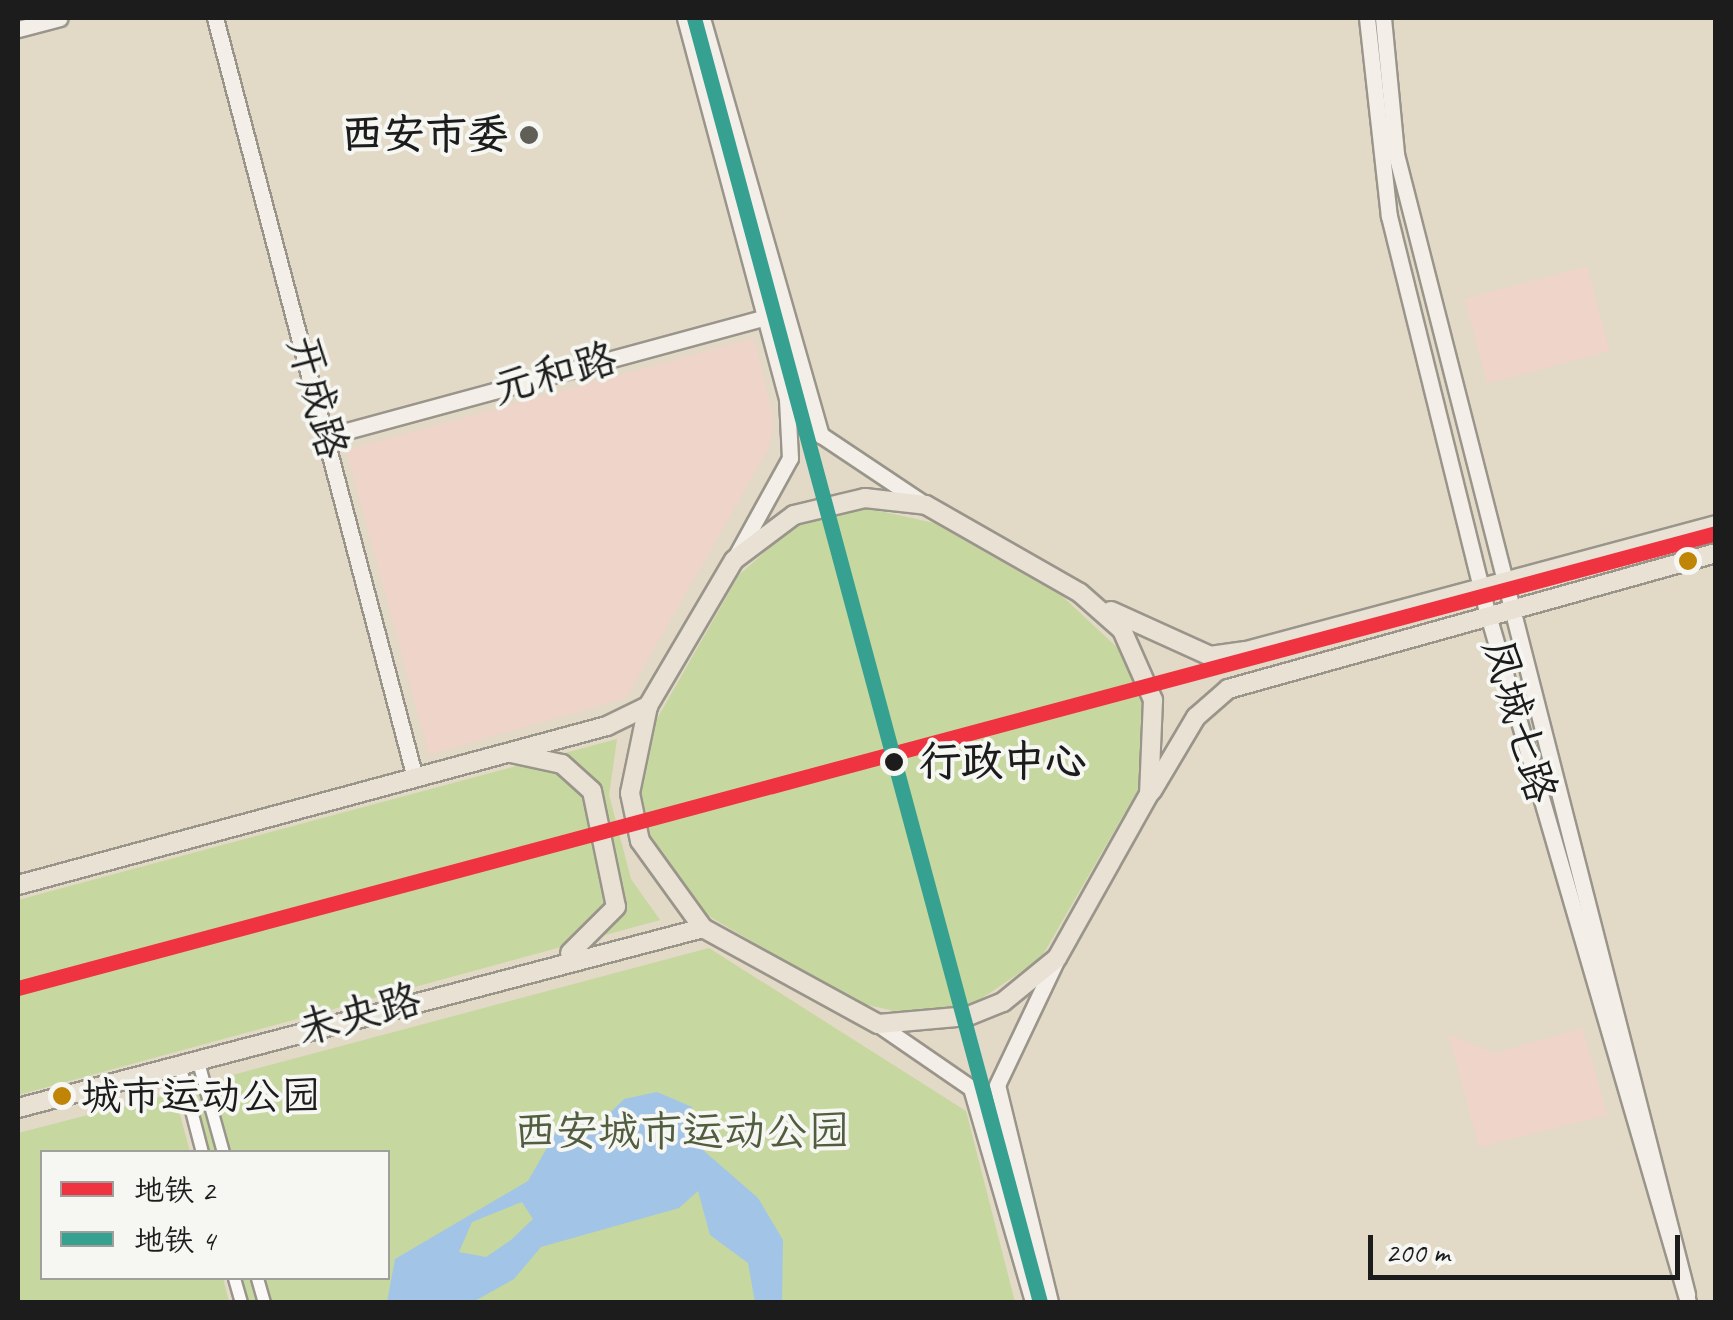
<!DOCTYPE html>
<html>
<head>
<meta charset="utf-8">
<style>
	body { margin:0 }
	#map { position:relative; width:1733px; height:1320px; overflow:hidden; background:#e2d9c7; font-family:Caveat,"LXGW WenKai TC",sans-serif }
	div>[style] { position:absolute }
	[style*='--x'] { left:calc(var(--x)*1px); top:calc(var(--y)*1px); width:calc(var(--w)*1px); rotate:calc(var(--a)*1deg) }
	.built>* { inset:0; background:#eed4c9; transform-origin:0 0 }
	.green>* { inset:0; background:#c6d79f }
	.water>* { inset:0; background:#a2c4e7 }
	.roads { filter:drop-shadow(2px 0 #9a958b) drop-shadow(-2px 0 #9a958b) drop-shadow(0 2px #9a958b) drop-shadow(0 -2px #9a958b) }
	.street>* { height:11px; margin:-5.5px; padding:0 5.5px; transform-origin:5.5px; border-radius:5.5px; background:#fbf9f7 }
	.secondary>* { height:15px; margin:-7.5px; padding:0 7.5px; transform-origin:7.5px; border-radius:7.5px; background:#f3efe8 }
	.primary>* { height:18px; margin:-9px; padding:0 9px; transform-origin:9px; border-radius:9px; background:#e8e1d4 }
	.metro-1>* { height:15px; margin:-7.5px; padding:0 7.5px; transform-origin:7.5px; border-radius:7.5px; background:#ef3340 }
	.metro-2>* { height:15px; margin:-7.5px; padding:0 7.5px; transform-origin:7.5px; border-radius:7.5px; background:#36a191 }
	.dots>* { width:28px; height:28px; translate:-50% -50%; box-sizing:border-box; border:5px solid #f6f6f2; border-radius:50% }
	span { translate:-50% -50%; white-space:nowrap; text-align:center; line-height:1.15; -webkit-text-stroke:8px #f6f6f2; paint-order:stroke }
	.bus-label { font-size:40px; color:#1c1c1c }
	.left { translate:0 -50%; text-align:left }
	.poi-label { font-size:42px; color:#1c1c1c; font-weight:700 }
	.right { translate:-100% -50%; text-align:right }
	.street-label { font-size:42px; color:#1c1c1c }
	.stop-label { font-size:42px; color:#1c1c1c; font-weight:700 }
	.park-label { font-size:42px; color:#505d3f }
	.frame { position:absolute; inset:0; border:20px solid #1c1c1c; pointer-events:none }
	.legend { position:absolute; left:40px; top:1150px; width:350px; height:130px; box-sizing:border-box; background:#f6f6f2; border:2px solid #9f9f9c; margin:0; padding:12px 18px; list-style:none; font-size:30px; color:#1c1c1c }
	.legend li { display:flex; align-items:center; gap:20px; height:50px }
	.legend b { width:50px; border:2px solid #9f9f9c }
	.scale { position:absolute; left:1368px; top:1235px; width:312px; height:45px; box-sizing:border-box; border:5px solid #1c1c1c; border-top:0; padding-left:12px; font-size:30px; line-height:35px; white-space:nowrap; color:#1c1c1c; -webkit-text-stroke:8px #f6f6f2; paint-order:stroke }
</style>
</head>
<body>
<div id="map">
	<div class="built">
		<i style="left:1587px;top:266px;width:88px;height:127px;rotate:75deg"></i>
		<i style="clip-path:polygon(754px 338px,774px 419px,769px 448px,626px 698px,429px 755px,346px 450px)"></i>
		<i style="clip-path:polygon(1582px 1028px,1608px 1115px,1479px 1147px,1448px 1034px,1494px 1053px)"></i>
	</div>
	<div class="green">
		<i style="clip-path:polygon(866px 508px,934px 523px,1062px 596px,1122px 652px,1147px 716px,1139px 788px,1041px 958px,969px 1007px,912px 1015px,855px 1002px,695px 908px,646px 834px,640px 778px,650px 731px,739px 575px,794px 526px)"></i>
		<i style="clip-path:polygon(617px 739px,609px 795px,631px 879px,660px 920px,18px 1095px,18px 900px)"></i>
		<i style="clip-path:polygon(709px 948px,966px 1111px,1015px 1302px,236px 1302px,230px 1278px,388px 1278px,388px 1152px,197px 1152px,180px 1089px)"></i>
		<i style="clip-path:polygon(174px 1093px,190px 1152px,42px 1152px,42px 1278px,223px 1278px,229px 1302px,18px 1302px,18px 1133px)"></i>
	</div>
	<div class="water">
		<i style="clip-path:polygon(evenodd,657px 1092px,692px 1107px,704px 1151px,758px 1198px,783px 1240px,782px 1302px,755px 1302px,748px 1263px,710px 1235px,698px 1191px,679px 1208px,541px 1247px,514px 1279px,473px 1302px,387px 1302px,395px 1259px,528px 1181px,556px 1132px,597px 1126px,624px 1099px,657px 1092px,522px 1202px,533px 1219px,511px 1240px,486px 1257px,459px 1252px,472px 1222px,522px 1202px)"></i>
	</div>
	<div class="roads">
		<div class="street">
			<i style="--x:198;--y:1062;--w:93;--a:74.5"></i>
			<i style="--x:179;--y:1064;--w:91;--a:75.4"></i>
			<i style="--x:234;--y:1278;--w:25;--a:74"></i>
			<i style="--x:257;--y:1278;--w:25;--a:74"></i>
		</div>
		<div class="secondary">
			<i style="--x:215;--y:18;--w:786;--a:75.26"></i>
			<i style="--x:685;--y:18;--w:394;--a:75"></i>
			<i style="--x:787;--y:399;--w:59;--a:87.1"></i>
			<i style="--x:790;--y:458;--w:112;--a:118.9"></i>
			<i style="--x:702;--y:18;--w:434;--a:74.1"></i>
			<i style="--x:821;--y:435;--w:126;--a:33.7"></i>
			<i style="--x:1367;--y:18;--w:199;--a:83.7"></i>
			<i style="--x:1389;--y:216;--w:411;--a:76.1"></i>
			<i style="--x:1488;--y:615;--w:716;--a:73.77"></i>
			<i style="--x:1383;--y:18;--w:137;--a:84.5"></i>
			<i style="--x:1396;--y:154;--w:1177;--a:75.68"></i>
			<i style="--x:18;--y:29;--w:43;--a:-14.7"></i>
			<i style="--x:328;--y:436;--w:461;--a:-15.2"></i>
			<i style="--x:878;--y:1024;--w:113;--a:34.5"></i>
			<i style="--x:971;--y:1088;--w:223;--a:73.8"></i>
			<i style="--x:1050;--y:1302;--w:223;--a:-103.7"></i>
			<i style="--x:997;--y:1085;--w:137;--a:-64.6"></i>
		</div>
		<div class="primary">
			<i style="--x:865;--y:498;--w:61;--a:6.5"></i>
			<i style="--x:926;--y:505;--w:177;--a:29.7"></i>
			<i style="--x:1080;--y:593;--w:56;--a:41.4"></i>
			<i style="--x:1122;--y:630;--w:77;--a:66.1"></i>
			<i style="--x:1153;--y:700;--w:94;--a:92.4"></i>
			<i style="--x:1149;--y:794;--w:188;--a:119.3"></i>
			<i style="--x:1057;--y:958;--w:70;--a:140.8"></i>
			<i style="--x:1003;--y:1002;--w:38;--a:158"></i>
			<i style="--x:968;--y:1016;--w:90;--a:174.9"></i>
			<i style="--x:878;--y:1024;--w:200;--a:-151.3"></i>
			<i style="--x:703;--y:928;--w:107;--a:-125.9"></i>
			<i style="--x:640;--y:841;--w:49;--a:-101.8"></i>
			<i style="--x:630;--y:793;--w:89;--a:-78.3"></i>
			<i style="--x:648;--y:706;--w:169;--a:-59.5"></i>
			<i style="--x:734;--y:560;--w:75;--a:-36.9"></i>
			<i style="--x:794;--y:515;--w:73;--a:-13.5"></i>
			<i style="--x:1111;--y:611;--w:109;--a:24.4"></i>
			<i style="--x:1210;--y:656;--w:36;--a:-8"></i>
			<i style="--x:1246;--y:651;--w:487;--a:-15"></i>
			<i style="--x:511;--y:753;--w:52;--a:12.2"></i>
			<i style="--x:562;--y:764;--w:40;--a:42"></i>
			<i style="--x:592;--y:791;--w:118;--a:78.3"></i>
			<i style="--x:616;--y:907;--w:65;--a:135"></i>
			<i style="--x:1152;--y:791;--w:86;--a:-59.3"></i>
			<i style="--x:1196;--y:717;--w:43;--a:-41.2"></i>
			<i style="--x:1228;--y:689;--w:507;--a:-15.57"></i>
			<i style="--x:18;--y:885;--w:610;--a:-15.11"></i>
			<i style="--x:607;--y:726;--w:46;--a:-26"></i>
			<i style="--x:18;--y:1108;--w:708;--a:-14.72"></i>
		</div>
	</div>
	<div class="metro-1">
		<i style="--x:18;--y:988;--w:1758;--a:-15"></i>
	</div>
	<div class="metro-2">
		<i style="--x:694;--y:18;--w:1330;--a:74.92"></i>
	</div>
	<div class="dots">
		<i style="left:529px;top:135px;background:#615e58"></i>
		<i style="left:1688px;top:561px;background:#c08407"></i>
		<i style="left:894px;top:762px;background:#1c1c1c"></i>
		<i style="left:62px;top:1096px;background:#c08407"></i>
	</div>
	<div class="bus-label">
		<span class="left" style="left:81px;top:1096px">城市运动公园</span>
	</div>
	<div class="poi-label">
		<span class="right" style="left:509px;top:135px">西安市委</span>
	</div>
	<div class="street-label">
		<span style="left:555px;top:374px;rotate:-15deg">元和路</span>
		<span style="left:317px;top:397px;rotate:75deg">开成路</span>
		<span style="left:1519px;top:721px;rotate:74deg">凤城七路</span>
		<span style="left:359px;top:1015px;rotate:-15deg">未央路</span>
	</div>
	<div class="stop-label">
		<span class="left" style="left:919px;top:762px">行政中心</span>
	</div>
	<div class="park-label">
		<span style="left:682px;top:1132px">西安城市运动公园</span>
	</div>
	<div class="frame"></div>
	<ul class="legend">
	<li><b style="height:12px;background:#ef3340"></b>地铁 2</li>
	<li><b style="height:12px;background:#36a191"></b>地铁 4</li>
	</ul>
	<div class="scale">200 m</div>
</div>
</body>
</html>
